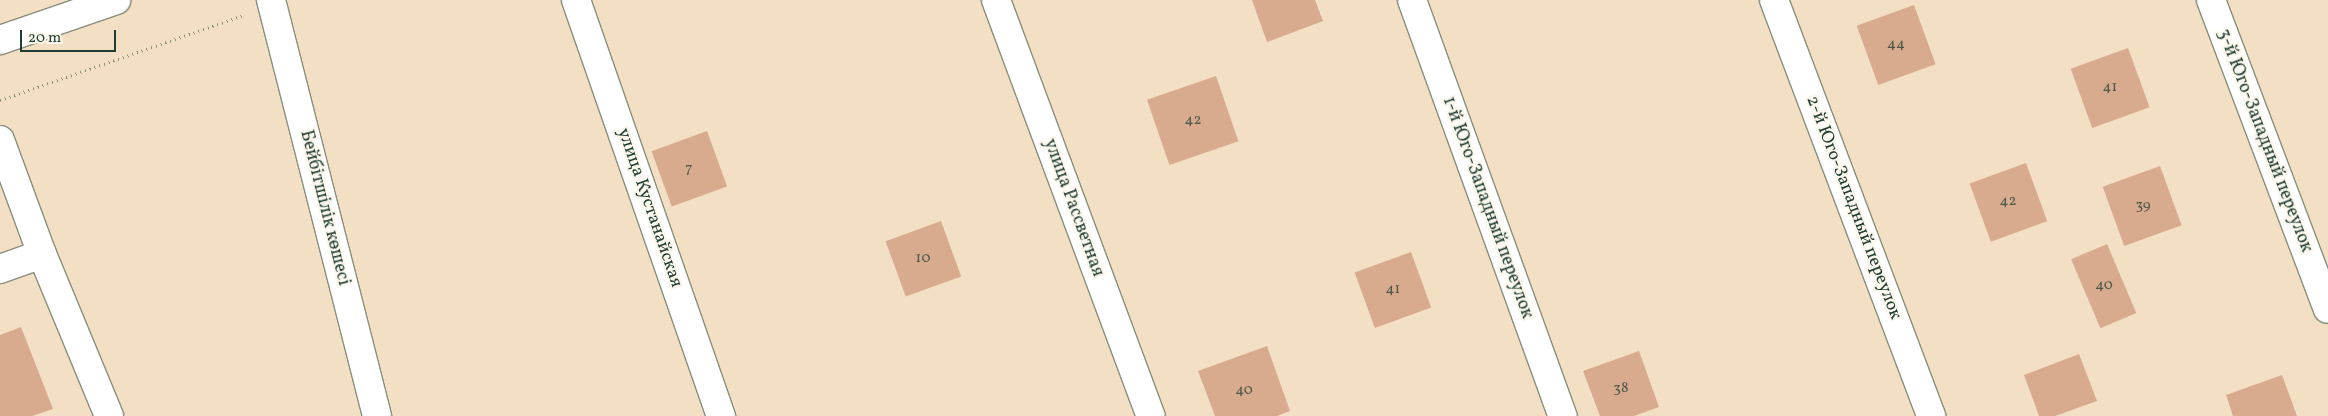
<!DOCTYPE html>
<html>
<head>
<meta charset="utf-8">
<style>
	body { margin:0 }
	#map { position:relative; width:2328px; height:416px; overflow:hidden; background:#f3dfc3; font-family:Vollkorn,serif }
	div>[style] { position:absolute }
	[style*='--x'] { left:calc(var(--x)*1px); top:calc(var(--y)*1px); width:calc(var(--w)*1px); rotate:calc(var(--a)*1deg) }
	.building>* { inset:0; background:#d9ab8e; transform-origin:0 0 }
	.path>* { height:3px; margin-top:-1.5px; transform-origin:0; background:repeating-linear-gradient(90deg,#898e7c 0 1px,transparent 0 5px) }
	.roads { filter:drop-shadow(1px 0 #898e7c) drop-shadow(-1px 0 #898e7c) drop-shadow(0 1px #898e7c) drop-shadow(0 -1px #898e7c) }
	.minor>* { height:28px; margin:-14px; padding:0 14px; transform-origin:14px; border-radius:14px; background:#fff }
	.major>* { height:28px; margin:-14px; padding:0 14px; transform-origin:14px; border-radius:14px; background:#fff }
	span { translate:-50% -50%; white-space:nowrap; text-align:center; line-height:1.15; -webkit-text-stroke:4.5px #fbf7ec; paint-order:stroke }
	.number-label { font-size:15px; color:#4e584a }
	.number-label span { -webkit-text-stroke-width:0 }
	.street-label { font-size:18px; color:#1f3d34 }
	.scale { position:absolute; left:20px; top:30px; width:96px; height:22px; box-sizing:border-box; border:2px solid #1f3d34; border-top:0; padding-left:6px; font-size:15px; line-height:18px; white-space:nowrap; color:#1f3d34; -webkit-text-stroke:4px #fbf7ec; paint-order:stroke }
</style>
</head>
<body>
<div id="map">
	<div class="building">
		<i style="clip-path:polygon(1252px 0,1315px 0,1323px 21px,1267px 42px)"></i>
		<i style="left:1914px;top:5px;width:63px;height:61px;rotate:70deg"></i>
		<i style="left:2128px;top:48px;width:63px;height:61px;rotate:70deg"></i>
		<i style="left:1216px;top:76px;width:69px;height:73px;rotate:71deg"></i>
		<i style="left:707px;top:131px;width:59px;height:59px;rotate:70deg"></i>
		<i style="left:2026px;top:163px;width:62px;height:60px;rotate:70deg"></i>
		<i style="left:2160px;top:166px;width:63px;height:61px;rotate:70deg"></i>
		<i style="left:941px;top:221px;width:59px;height:59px;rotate:70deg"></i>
		<i style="left:2107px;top:244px;width:75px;height:39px;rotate:67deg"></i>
		<i style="left:1411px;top:252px;width:59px;height:60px;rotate:70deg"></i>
		<i style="clip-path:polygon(21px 327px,53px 409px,32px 416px,0 416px,0 335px)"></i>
		<i style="clip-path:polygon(1267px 346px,1290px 411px,1277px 416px,1215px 416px,1198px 371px)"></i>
		<i style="clip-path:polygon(1639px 351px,1659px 407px,1634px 416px,1600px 416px,1583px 371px)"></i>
		<i style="clip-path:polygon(2079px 354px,2097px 401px,2055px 416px,2039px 416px,2024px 375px)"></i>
		<i style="clip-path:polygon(2282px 375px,2297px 416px,2233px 416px,2226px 395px)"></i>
	</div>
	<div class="path">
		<i style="--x:0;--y:100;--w:258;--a:-19.2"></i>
	</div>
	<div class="roads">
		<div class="minor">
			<i style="--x:271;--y:0;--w:429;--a:75.7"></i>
			<i style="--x:576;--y:0;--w:441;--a:70.8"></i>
			<i style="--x:996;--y:0;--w:444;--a:69.6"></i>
			<i style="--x:1412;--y:0;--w:443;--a:70.1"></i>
			<i style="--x:1774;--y:0;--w:445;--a:69.3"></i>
			<i style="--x:2211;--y:0;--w:330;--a:69.3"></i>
			<i style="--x:0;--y:140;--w:121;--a:69.8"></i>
			<i style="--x:42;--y:254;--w:45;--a:160.3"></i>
			<i style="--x:42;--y:254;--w:175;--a:67.5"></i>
		</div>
		<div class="major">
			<i style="--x:0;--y:40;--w:123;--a:-19"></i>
		</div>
	</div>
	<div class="number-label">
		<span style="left:1896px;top:45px">44</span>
		<span style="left:2110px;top:88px">41</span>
		<span style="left:1193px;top:121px">42</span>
		<span style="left:689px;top:169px">7</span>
		<span style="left:2008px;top:202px">42</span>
		<span style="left:2143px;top:206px">39</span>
		<span style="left:923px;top:259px">10</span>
		<span style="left:2104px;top:286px">40</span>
		<span style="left:1393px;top:290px">41</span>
		<span style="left:1621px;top:389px">38</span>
		<span style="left:1244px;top:391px">40</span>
	</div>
	<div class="street-label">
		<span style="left:2264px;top:141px;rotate:69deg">3-й Юго-Западный переулок</span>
		<span style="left:324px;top:208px;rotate:76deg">Бейбітшілік көшесі</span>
		<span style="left:649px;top:208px;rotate:71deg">улица Кустанайская</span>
		<span style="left:1073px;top:208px;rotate:70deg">улица Рассветная</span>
		<span style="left:1487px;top:208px;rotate:70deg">1-й Юго-Западный переулок</span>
		<span style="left:1853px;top:208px;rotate:69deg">2-й Юго-Западный переулок</span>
	</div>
	<div class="scale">20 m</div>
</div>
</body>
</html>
